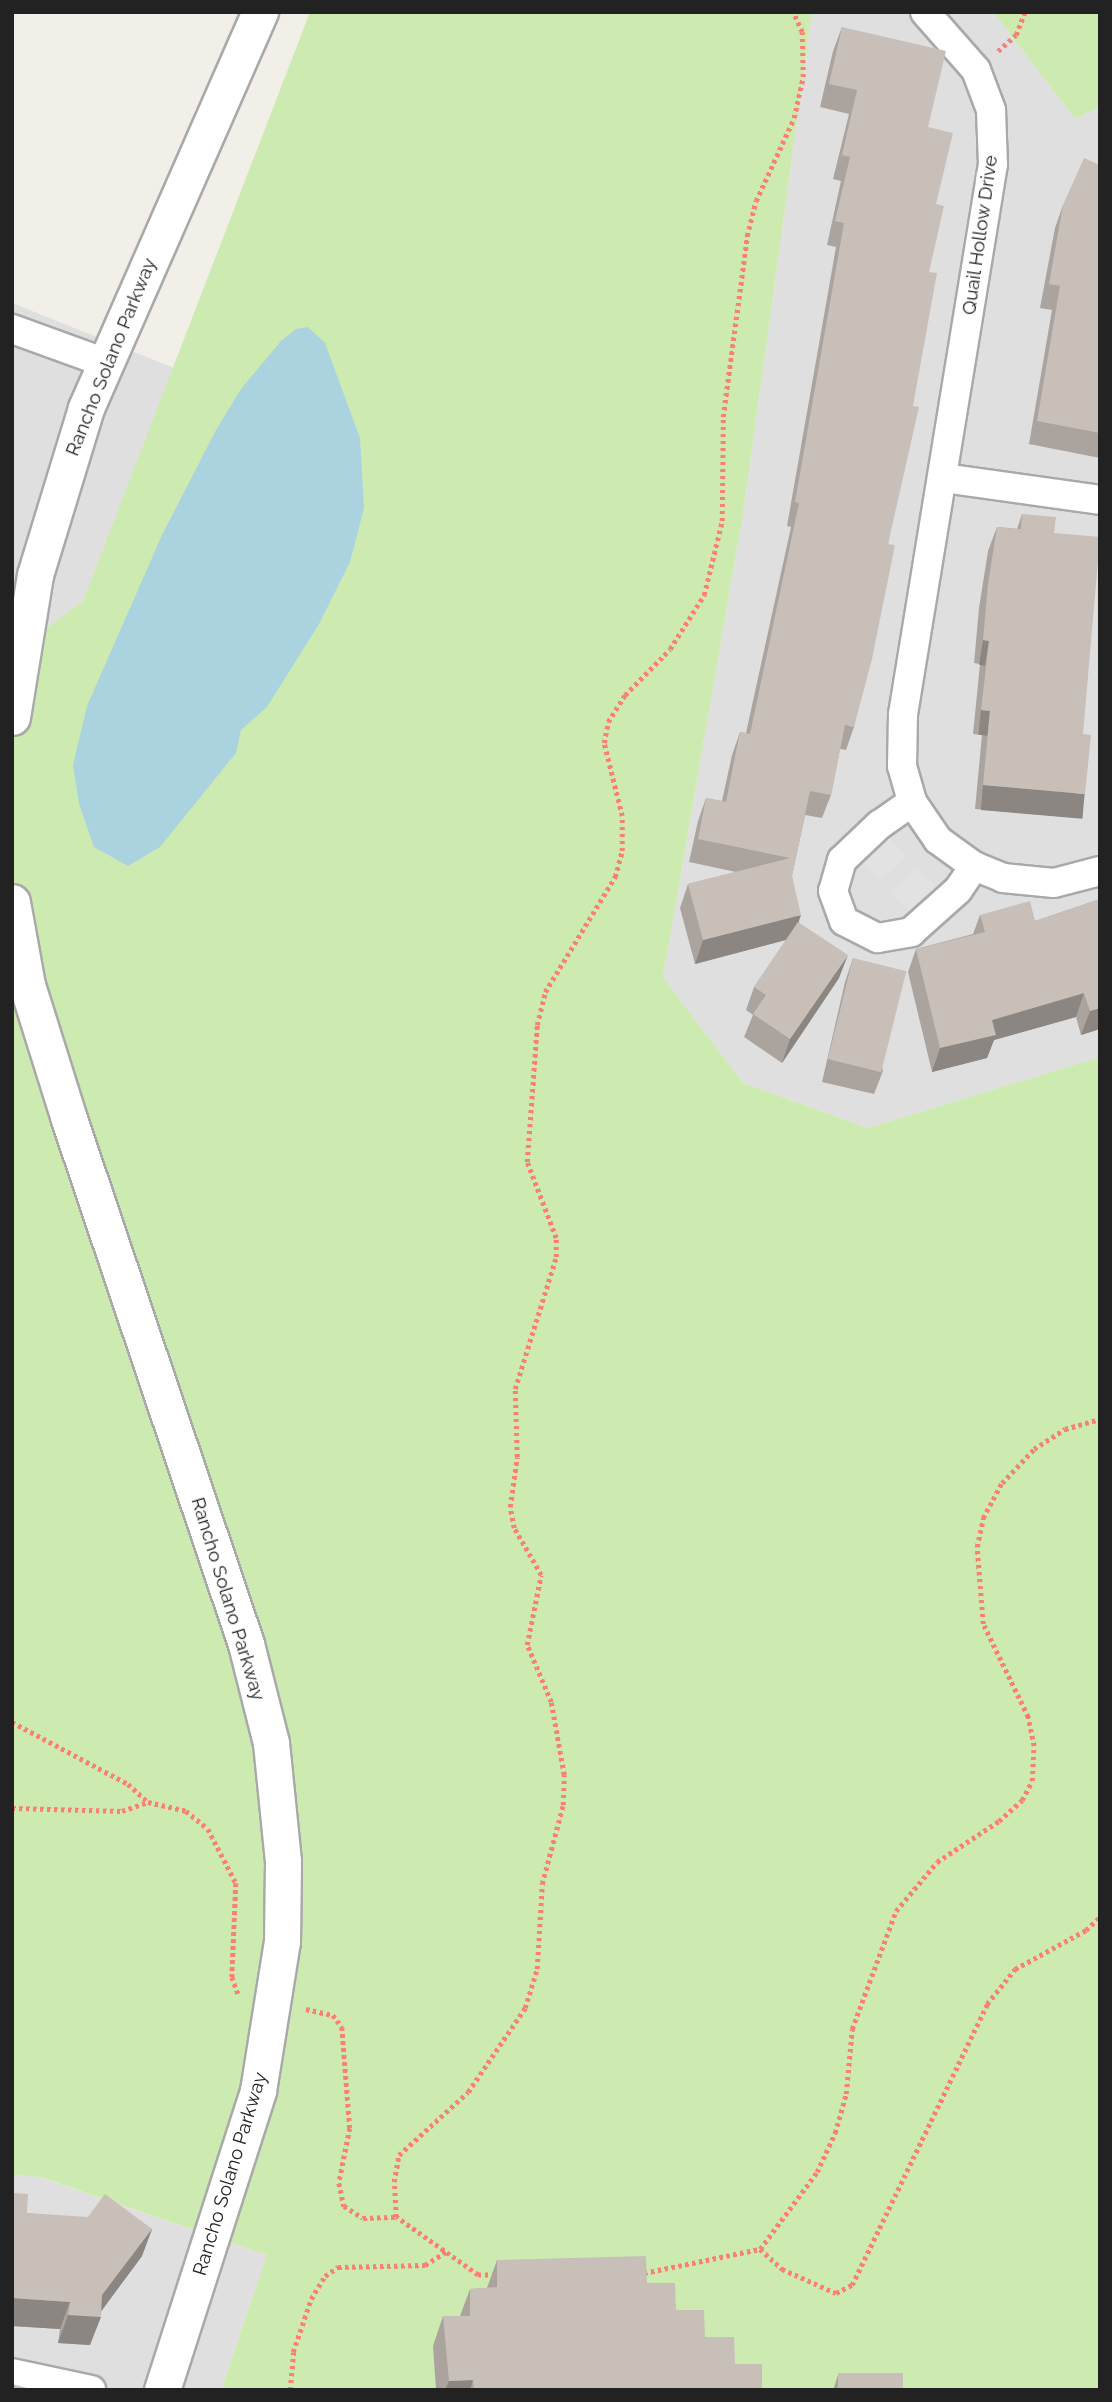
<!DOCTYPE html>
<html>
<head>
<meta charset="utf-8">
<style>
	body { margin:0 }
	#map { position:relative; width:1112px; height:2402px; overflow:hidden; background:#f2efe9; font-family:Raleway,sans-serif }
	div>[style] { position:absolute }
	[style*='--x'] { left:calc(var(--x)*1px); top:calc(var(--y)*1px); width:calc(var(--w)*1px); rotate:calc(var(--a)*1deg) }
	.residential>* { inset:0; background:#e0dfdf }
	.grass>* { inset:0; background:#cdebb0 }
	.parking>* { inset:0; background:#e2e2e2; transform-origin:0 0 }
	.water>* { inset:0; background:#aad3df }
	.path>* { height:4.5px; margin-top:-2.25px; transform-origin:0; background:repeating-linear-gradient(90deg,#fa8072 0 3.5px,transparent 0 7px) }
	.roads { filter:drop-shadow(2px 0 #a9a9a9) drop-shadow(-2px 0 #a9a9a9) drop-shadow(0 2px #a9a9a9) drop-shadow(0 -2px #a9a9a9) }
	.minor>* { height:28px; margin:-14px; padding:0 14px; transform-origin:14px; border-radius:14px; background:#fff }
	.tertiary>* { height:35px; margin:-17.5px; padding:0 17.5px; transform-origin:17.5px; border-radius:17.5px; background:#fff }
	.wall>* { inset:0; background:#aba49e }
	.shaded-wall>* { inset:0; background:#8b8681; transform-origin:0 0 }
	.building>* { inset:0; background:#c7bfb8; transform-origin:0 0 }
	span { translate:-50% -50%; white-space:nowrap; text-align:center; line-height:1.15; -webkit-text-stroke:7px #fff; paint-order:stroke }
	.street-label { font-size:19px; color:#222 }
	.frame { position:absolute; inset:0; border:14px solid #222; pointer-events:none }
</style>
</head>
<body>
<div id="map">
	<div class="residential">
		<i style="clip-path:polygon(812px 12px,993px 12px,1075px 119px,1100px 107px,1100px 1057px,868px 1128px,743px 1083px,663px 977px,743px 514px)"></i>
		<i style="clip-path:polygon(12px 303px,174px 368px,83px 601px,12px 653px)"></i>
		<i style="clip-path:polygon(12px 2175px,39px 2177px,267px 2255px,221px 2390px,12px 2390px)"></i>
	</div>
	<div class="grass">
		<i style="clip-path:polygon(310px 12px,812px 12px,743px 514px,663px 977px,743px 1083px,868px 1128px,1100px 1057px,1100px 2390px,221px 2390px,267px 2255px,40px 2177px,12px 2175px,12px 653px,83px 601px)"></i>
		<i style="clip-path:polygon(993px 12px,1100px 12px,1100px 107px,1075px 119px)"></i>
	</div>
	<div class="parking">
		<i style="left:889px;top:837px;width:27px;height:37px;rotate:48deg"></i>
		<i style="left:917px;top:867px;width:28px;height:37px;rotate:46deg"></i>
	</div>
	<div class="water">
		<i style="clip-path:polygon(308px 327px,325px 343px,360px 438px,364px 508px,350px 562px,319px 624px,267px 707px,241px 730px,236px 753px,160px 847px,128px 866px,94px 847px,79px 804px,73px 765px,87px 706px,162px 535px,216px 430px,241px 389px,281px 341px,296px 329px)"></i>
	</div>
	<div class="path">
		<i style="--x:998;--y:51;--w:24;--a:-42"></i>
		<i style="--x:1016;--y:35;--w:25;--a:-69"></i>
		<i style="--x:12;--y:1722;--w:132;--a:28.1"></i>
		<i style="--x:128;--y:1784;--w:27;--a:42"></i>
		<i style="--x:148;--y:1802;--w:39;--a:13"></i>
		<i style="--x:186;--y:1811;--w:28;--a:39"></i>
		<i style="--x:208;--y:1829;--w:61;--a:62.6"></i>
		<i style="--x:236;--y:1883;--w:94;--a:92.4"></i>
		<i style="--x:232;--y:1977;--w:20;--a:70"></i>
		<i style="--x:12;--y:1808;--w:110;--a:1.6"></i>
		<i style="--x:122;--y:1811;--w:28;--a:-19"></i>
		<i style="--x:306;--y:2009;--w:28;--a:13"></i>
		<i style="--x:333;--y:2015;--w:15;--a:53"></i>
		<i style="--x:342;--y:2027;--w:101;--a:85.5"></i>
		<i style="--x:350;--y:2128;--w:56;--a:101.3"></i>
		<i style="--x:339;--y:2183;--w:24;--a:78"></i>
		<i style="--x:344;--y:2206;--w:22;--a:32"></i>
		<i style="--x:363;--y:2218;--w:33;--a:-2"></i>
		<i style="--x:760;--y:2249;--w:30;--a:42"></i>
		<i style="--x:782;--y:2269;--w:59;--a:24"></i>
		<i style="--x:836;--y:2293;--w:18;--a:-27"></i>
		<i style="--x:852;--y:2285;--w:312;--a:-64.3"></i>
		<i style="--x:987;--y:2004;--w:45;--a:-51.3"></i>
		<i style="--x:1015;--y:1969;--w:81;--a:-28.8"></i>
		<i style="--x:1086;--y:1930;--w:18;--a:-43"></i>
		<i style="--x:644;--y:2273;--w:118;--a:-11.7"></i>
		<i style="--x:760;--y:2249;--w:96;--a:-53.5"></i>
		<i style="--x:817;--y:2172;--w:43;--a:-65.2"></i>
		<i style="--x:835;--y:2133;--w:41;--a:-74.2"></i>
		<i style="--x:846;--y:2094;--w:65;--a:-84.7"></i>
		<i style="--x:852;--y:2029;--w:126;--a:-69.6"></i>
		<i style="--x:896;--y:1911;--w:64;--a:-50.1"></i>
		<i style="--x:937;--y:1862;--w:74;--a:-33.5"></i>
		<i style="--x:999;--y:1821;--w:31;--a:-42"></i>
		<i style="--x:1022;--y:1800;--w:21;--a:-62"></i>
		<i style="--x:1032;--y:1781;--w:35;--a:-87"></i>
		<i style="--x:1034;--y:1746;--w:30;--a:-102"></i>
		<i style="--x:1028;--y:1717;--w:103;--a:-115.8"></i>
		<i style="--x:983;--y:1624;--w:77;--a:-94.5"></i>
		<i style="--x:977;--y:1547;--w:30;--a:-78"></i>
		<i style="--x:983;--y:1518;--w:40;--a:-62"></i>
		<i style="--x:1002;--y:1483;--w:47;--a:-46.7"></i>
		<i style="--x:1034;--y:1449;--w:37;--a:-33"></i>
		<i style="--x:1065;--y:1429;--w:36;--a:-16"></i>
		<i style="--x:495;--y:2275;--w:17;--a:180"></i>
		<i style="--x:478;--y:2275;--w:100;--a:-144.7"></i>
		<i style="--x:396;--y:2217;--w:35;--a:-93"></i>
		<i style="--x:394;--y:2182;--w:27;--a:-80"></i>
		<i style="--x:399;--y:2155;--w:93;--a:-42.4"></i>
		<i style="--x:468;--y:2092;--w:102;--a:-55.8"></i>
		<i style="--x:525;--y:2008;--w:41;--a:-72.9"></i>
		<i style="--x:537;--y:1969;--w:85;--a:-86.6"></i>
		<i style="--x:542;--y:1884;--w:82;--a:-75.1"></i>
		<i style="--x:563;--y:1805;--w:30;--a:-88"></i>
		<i style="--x:564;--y:1775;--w:74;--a:-100.1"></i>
		<i style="--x:551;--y:1702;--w:62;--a:-112.8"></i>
		<i style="--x:527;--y:1645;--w:71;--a:-78.7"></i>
		<i style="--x:541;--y:1575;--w:54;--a:-119.9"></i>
		<i style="--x:514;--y:1528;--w:21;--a:-101"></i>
		<i style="--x:510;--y:1507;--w:50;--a:-82"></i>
		<i style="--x:517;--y:1457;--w:68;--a:-91.7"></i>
		<i style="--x:515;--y:1389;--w:138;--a:-72.7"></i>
		<i style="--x:556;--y:1257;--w:19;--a:-90"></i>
		<i style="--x:556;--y:1238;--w:81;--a:-110.9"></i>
		<i style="--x:527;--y:1162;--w:137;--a:-85.8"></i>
		<i style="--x:537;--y:1025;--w:34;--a:-76"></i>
		<i style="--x:545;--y:992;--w:135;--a:-58.7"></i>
		<i style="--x:615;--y:877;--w:27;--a:-75"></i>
		<i style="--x:622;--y:851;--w:35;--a:-90"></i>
		<i style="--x:622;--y:816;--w:75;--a:-103.9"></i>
		<i style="--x:604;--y:743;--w:21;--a:-79"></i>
		<i style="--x:608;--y:722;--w:32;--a:-58"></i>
		<i style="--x:625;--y:695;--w:64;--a:-45.6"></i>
		<i style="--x:670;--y:649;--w:64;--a:-57.8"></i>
		<i style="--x:704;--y:595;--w:76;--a:-76.3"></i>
		<i style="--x:722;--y:521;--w:104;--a:-89.4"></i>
		<i style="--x:723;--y:417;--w:183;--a:-82.4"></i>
		<i style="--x:747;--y:236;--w:36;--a:-76"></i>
		<i style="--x:756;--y:201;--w:91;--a:-65.4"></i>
		<i style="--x:794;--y:118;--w:42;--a:-77.6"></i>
		<i style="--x:803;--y:77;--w:45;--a:-91.3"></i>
		<i style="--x:802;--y:32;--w:22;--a:-114"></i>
		<i style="--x:290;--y:2390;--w:38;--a:-85"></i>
		<i style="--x:293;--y:2352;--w:56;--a:-71.2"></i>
		<i style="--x:311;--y:2299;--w:27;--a:-59"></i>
		<i style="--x:325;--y:2276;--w:16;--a:-35"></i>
		<i style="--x:338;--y:2267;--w:87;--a:-1.3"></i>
		<i style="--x:425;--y:2265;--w:25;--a:-32"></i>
	</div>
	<div class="roads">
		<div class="minor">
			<i style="--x:925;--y:12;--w:77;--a:48.7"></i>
			<i style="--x:976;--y:70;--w:43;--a:69.4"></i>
			<i style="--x:991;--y:110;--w:54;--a:87.9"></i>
			<i style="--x:993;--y:164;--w:557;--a:99.29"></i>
			<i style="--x:903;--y:714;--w:52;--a:91.1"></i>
			<i style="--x:902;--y:766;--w:37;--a:74"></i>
			<i style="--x:912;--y:802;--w:46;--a:55.6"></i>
			<i style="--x:938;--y:840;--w:44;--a:35.8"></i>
			<i style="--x:974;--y:866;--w:31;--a:22"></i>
			<i style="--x:1003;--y:878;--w:51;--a:5.6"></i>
			<i style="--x:1054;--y:883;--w:48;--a:-14.6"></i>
			<i style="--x:12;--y:329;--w:100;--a:19.9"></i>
			<i style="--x:944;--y:478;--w:158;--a:8"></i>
			<i style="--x:912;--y:802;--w:39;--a:145"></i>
			<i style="--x:880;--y:824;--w:52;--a:136.5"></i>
			<i style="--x:842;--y:860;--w:32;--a:106"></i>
			<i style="--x:833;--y:891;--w:32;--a:70"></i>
			<i style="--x:844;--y:921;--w:38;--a:27"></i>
			<i style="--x:878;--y:938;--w:34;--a:-10"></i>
			<i style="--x:911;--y:932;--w:63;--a:-41.8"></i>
			<i style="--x:958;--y:890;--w:29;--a:-56"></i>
			<i style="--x:12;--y:2373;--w:81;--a:12.1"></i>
		</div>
		<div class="tertiary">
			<i style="--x:12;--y:717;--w:144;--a:-80.8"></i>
			<i style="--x:35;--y:575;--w:175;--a:-73"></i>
			<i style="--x:86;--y:408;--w:433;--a:-66.3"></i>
			<i style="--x:12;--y:902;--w:84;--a:79.8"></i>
			<i style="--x:27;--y:985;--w:140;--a:72.6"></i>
			<i style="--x:69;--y:1119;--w:554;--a:71.37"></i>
			<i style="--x:246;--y:1644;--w:102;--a:75.8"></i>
			<i style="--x:271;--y:1743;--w:119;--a:84.2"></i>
			<i style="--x:283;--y:1861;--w:80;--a:90.7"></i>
			<i style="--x:282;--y:1941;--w:152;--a:99.1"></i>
			<i style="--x:258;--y:2091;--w:314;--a:107.8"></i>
		</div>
	</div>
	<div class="wall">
		<i style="clip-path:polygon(842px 27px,928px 127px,936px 204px,929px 272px,888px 544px,854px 727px,846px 750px,840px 749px,831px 795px,822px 818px,805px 815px,792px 876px,799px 922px,839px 978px,782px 1063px,744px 1037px,753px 1015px,746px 1010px,754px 987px,786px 940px,695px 964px,680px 908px,688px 884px,736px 872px,689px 862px,698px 821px,706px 798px,722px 801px,732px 755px,740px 732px,746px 733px,791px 527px,787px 526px,836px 247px,827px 245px,841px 181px,833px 179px,849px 114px,820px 107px,833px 51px)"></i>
		<i style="clip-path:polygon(1100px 165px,1100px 458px,1029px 444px,1052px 310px,1040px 308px,1055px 228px,1063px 205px)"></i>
		<i style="clip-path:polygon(1022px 514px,1054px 533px,1077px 818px,975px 809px,982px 735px,973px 734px,980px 664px,974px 663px,979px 608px,988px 551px,997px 527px,1017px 529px)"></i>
		<i style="clip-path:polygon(1100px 899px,1100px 1029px,1081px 1035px,1076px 1017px,994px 1040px,987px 1058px,932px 1072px,908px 972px,916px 949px,973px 934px,980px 915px,1035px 921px)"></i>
		<i style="clip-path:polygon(853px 958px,883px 1071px,874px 1094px,822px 1082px,845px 982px)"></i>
		<i style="clip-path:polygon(12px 2193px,27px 2213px,152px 2229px,142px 2256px,101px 2311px,90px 2345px,58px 2343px,60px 2329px,12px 2326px)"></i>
		<i style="clip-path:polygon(497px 2260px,647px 2283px,762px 2390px,436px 2390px,433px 2346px,443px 2316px,460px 2316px,470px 2289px,487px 2288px)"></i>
		<i style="clip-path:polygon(838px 2375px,903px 2390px,833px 2390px)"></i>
	</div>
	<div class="shaded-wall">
		<i style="left:983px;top:640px;width:6px;height:25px;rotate:9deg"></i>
		<i style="left:981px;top:710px;width:9px;height:25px;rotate:6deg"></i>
		<i style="left:983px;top:785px;width:102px;height:25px;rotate:5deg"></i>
		<i style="clip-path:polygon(801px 915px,793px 938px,695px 964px,703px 940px)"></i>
		<i style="clip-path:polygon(848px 955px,839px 978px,782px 1063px,790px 1039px)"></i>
		<i style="clip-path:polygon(1084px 993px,1076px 1017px,994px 1040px,987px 1058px,932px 1072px,940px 1048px,992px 1020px)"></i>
		<i style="clip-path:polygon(1100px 1008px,1100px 1029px,1081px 1035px,1090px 1011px)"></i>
		<i style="clip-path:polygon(152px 2229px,142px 2256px,97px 2317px,101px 2317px,90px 2345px,58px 2343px,68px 2315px)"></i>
		<i style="clip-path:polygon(12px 2298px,70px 2302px,60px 2329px,12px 2326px)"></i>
		<i style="clip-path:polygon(473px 2380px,470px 2390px,445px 2390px,449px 2381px)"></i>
	</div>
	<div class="building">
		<i style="clip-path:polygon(842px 27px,946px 51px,928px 127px,953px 133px,936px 204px,944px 206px,929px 272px,937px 273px,913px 406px,919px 407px,888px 544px,895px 545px,872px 659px,854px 727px,845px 725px,831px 795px,810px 791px,792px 876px,801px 915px,703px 940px,688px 884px,790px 858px,698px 839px,706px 798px,726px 802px,740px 732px,750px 734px,799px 503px,795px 502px,844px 223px,835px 221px,850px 157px,842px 155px,857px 90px,829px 84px)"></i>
		<i style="clip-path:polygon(1084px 158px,1100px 165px,1100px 433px,1037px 421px,1060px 286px,1049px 284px,1063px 205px)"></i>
		<i style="clip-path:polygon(1022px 514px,1056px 517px,1054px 533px,1100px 537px,1083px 734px,1091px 735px,1085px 794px,983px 785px,990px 711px,981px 710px,989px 641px,983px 640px,988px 584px,997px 527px,1021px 529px)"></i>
		<i style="clip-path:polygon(1100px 899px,1100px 1008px,1090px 1011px,1084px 993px,992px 1020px,996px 1035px,940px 1048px,916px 949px,985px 932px,980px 915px,1030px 901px,1035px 921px)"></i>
		<i style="clip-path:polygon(798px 922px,848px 955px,790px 1039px,753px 1014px,766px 995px,754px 987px)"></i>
		<i style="left:853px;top:958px;width:55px;height:104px;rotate:14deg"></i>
		<i style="clip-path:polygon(12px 2193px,28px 2194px,27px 2213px,88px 2217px,105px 2194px,152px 2229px,102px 2295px,101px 2317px,68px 2315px,70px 2302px,12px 2298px)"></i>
		<i style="clip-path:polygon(646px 2256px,647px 2283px,675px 2283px,676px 2310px,704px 2310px,705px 2337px,734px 2337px,735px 2364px,762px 2364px,762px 2390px,474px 2390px,473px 2380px,449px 2381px,443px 2316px,470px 2316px,470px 2289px,497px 2287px,497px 2260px)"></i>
		<i style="left:903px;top:2373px;width:17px;height:65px;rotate:90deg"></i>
		<i style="clip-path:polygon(12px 2384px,34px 2390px,12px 2390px)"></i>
	</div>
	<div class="street-label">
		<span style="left:980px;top:235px;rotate:-82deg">Quail Hollow Drive</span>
		<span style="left:111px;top:357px;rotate:-68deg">Rancho Solano Parkway</span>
		<span style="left:228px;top:1599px;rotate:73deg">Rancho Solano Parkway</span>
		<span style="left:230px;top:2174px;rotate:-73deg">Rancho Solano Parkway</span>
	</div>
	<div class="frame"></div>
</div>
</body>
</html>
